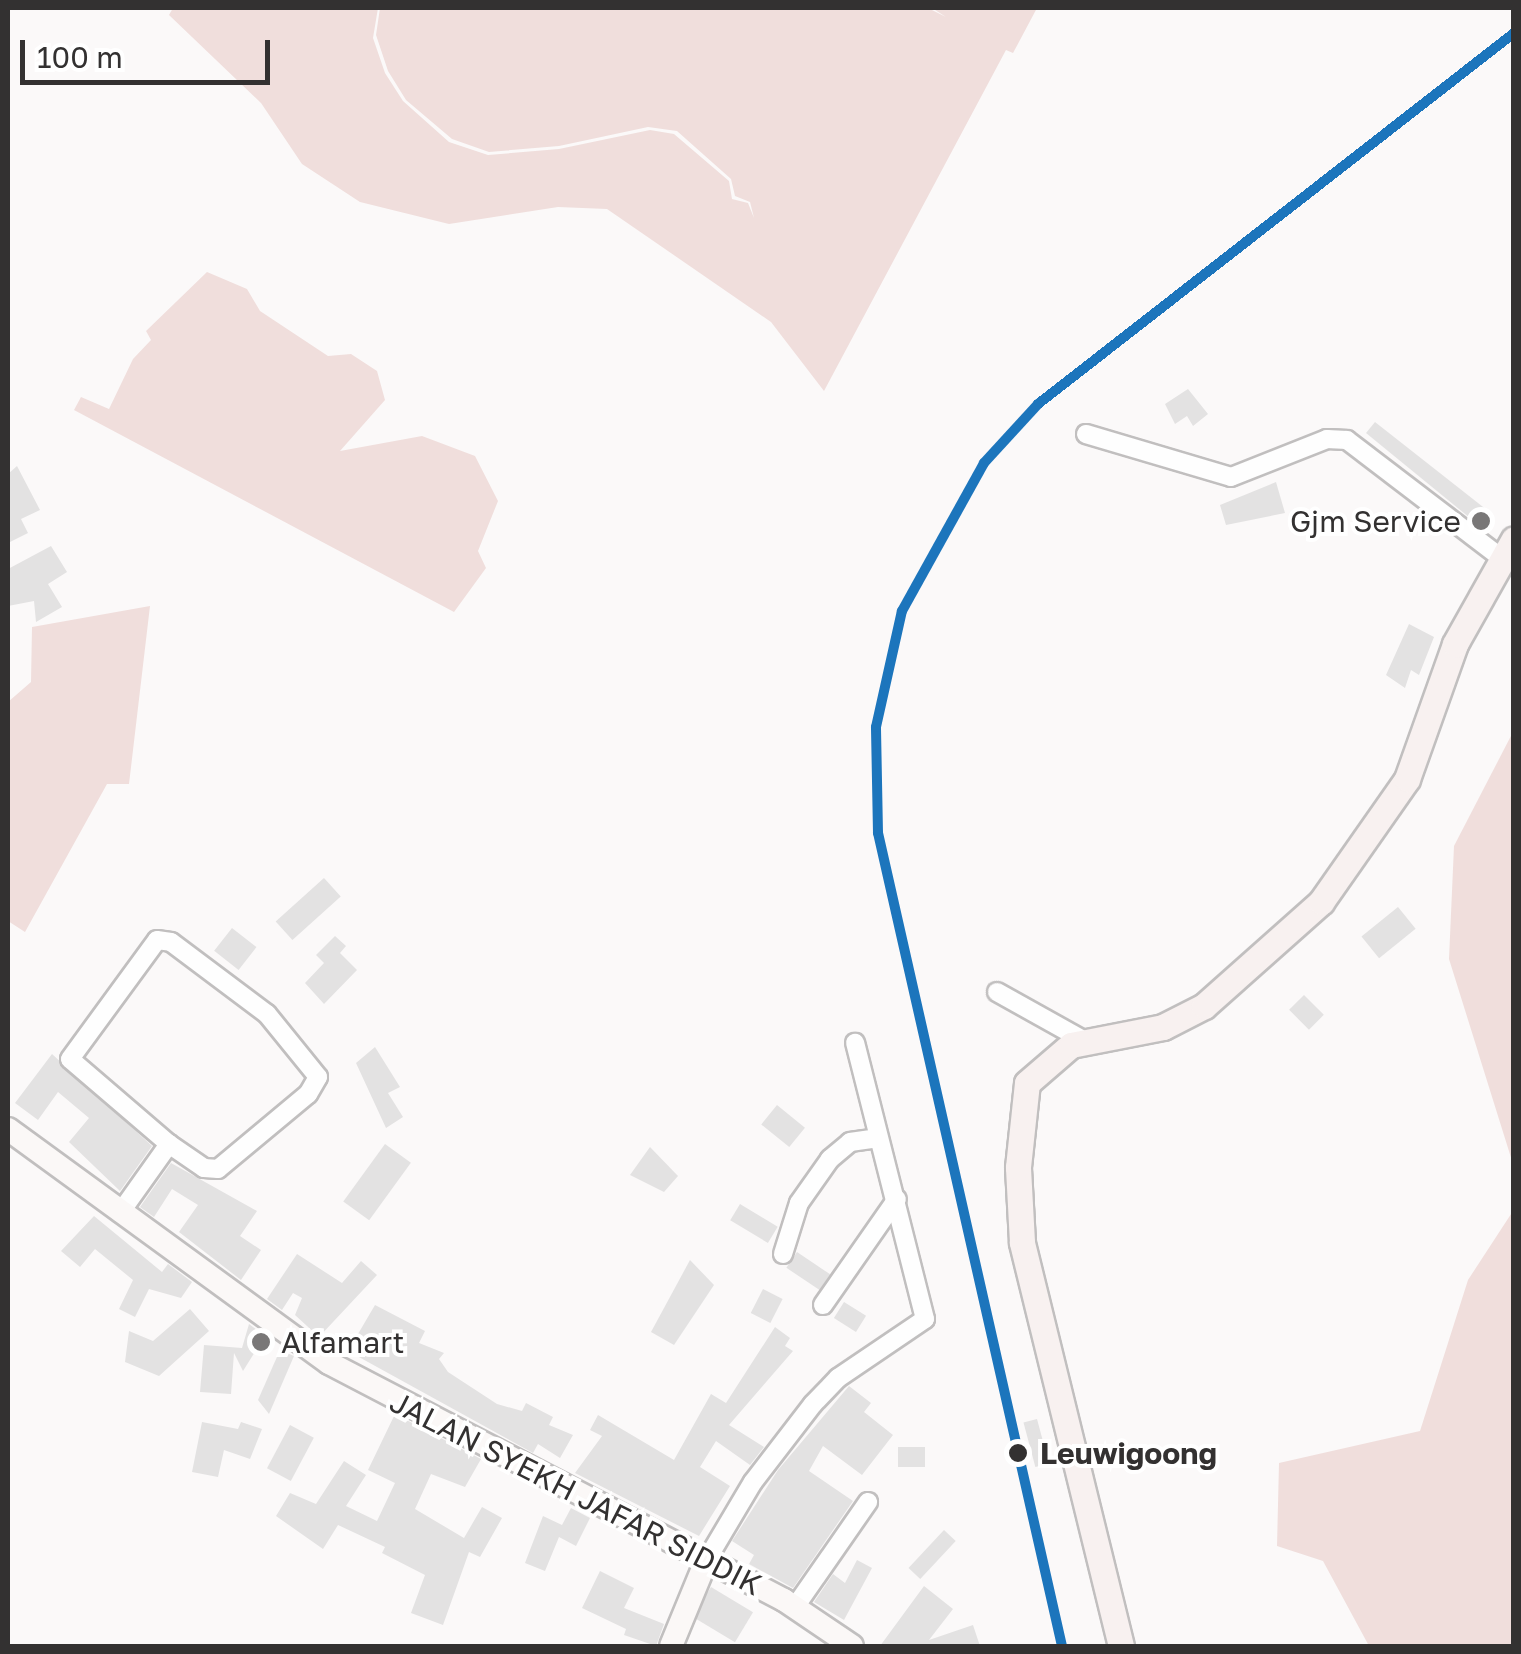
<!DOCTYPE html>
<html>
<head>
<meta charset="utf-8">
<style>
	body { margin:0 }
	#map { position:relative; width:1521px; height:1654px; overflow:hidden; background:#fbf9f9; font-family:"Golos Text",sans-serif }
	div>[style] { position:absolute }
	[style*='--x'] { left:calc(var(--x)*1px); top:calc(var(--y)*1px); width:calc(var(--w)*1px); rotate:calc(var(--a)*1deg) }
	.green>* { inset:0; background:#f0dedc }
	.building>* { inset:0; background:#e3e2e2; transform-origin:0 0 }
	.roads { filter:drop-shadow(2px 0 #c1bfbf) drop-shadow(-2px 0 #c1bfbf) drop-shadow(0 2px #c1bfbf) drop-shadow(0 -2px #c1bfbf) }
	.street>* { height:18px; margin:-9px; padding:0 9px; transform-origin:9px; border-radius:9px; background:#fefefe }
	.secondary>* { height:22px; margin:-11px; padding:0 11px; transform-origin:11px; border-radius:11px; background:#fbf8f7 }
	.primary>* { height:25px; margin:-12.5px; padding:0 12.5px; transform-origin:12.5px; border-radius:12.5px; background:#f8f1f0 }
	.rail-1>* { height:10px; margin:-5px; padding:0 5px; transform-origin:5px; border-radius:5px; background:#1c75bc }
	.dots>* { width:28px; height:28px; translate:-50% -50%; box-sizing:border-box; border:5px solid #fff; border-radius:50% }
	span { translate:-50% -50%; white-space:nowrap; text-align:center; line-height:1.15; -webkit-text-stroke:8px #fff; paint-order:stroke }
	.poi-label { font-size:30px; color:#333131 }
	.right { translate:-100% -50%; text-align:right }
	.left { translate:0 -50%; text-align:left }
	.stop-label { font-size:30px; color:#333131; font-weight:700 }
	.street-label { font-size:30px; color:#333131 }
	.frame { position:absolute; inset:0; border:10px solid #333131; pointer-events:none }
	.scale { position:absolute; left:20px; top:40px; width:250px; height:45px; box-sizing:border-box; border:5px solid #333131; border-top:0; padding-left:12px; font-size:30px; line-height:35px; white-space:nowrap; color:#333131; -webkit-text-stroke:8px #fff; paint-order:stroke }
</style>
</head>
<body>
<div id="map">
	<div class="green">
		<i style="clip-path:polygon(173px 8px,378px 8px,373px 38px,385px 73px,403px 101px,449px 142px,488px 155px,559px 149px,650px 130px,674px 134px,729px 181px,732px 199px,748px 203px,754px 218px,750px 202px,735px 196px,731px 179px,677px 131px,648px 127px,559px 146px,489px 152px,452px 139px,406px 100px,388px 71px,376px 35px,380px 8px,928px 8px,946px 17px,932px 8px,1037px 8px,1013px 53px,1006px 50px,824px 391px,771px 322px,607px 209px,558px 207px,449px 224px,360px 202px,302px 164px,261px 103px,169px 15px)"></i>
		<i style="clip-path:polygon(207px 272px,247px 289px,260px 311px,328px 356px,351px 354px,377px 371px,385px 400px,340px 451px,422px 436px,475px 456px,498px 501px,478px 551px,486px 568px,454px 612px,74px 410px,81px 397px,109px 409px,133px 359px,151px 340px,146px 331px)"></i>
		<i style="clip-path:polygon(150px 606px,129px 784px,107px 784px,25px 932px,8px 921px,8px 702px,31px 682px,32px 627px)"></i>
		<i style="clip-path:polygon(1513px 732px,1513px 1164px,1449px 959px,1454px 846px)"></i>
		<i style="clip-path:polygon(1513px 1211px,1513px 1646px,1369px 1646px,1323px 1561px,1277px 1546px,1279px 1463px,1420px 1431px,1468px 1280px)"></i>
	</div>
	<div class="building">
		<i style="clip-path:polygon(1188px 389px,1208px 414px,1193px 426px,1187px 416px,1175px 424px,1165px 404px)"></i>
		<i style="clip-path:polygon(1375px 422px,1492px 514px,1481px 527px,1366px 433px)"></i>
		<i style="clip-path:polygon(17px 466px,40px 510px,21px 519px,28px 533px,8px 543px,8px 474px)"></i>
		<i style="clip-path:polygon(1276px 482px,1285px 513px,1226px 525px,1220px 505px)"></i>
		<i style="clip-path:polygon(51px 546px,67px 572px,48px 584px,62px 607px,36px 622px,34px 601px,8px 606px,8px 569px)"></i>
		<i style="clip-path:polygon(1409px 624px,1434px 637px,1419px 675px,1411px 670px,1405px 688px,1386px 675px)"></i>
		<i style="left:324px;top:878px;width:25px;height:65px;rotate:48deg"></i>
		<i style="left:1398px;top:907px;width:28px;height:47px;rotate:51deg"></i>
		<i style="left:232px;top:928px;width:31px;height:29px;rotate:38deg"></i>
		<i style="clip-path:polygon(335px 936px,346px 946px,340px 953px,357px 970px,324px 1004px,305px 983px,324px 963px,316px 955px)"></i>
		<i style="left:1304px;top:995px;width:28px;height:21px;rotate:45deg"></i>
		<i style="clip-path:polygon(375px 1047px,400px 1087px,388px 1093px,403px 1117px,386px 1128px,356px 1063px)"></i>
		<i style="clip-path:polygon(52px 1054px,152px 1146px,120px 1191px,69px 1142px,89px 1118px,58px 1092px,38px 1120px,15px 1103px)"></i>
		<i style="left:777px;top:1105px;width:36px;height:25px;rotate:39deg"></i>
		<i style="left:385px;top:1144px;width:32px;height:71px;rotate:36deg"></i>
		<i style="clip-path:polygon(650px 1147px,678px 1176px,664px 1192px,630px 1175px)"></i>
		<i style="clip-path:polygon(171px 1163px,257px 1211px,240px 1236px,261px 1250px,241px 1280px,179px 1232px,198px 1205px,172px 1189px,154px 1217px,140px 1207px)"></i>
		<i style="left:740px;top:1204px;width:44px;height:19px;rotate:31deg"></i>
		<i style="clip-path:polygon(94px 1216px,162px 1272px,168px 1264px,192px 1282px,181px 1298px,149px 1289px,135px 1317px,119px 1309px,133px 1280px,95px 1249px,80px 1267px,61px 1251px)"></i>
		<i style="left:797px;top:1252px;width:40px;height:19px;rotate:34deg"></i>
		<i style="clip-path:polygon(297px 1254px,342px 1283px,361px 1261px,377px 1275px,319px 1337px,295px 1315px,302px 1298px,293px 1293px,282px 1310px,267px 1299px)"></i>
		<i style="clip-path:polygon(690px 1260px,714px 1285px,674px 1345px,651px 1332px)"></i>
		<i style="left:763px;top:1289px;width:22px;height:27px;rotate:27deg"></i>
		<i style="left:844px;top:1302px;width:26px;height:19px;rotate:32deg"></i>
		<i style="clip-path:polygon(375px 1305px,425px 1331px,419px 1343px,444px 1353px,439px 1359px,448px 1372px,497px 1404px,522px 1411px,526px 1403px,553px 1417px,549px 1425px,573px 1435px,560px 1458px,538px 1444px,533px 1453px,348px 1351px)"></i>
		<i style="clip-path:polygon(190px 1309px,209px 1331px,159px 1376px,125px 1362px,129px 1331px,153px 1341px)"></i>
		<i style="clip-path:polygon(249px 1324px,265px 1336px,243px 1371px,234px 1353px,231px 1394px,200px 1392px,204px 1345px,242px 1348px)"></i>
		<i style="clip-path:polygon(775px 1327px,790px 1338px,785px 1346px,793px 1351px,729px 1425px,764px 1447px,750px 1465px,716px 1441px,700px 1467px,730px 1486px,699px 1536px,575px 1473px,602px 1436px,590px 1430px,598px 1415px,674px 1460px,711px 1394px,726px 1403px)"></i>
		<i style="clip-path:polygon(280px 1350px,294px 1356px,269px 1414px,258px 1400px)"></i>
		<i style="clip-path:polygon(849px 1386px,871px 1403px,864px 1412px,893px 1435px,862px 1475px,823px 1446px,809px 1471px,853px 1501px,793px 1588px,749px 1564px,754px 1555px,732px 1541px,778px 1470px)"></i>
		<i style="clip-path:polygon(395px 1414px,481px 1459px,465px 1487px,431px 1474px,415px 1509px,464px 1538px,482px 1507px,502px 1518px,480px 1557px,469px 1552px,443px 1625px,411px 1613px,425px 1575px,382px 1553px,385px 1547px,338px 1525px,323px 1549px,276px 1516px,290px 1493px,316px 1504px,344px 1461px,366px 1475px,346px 1506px,377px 1521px,395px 1483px,368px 1470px)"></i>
		<i style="left:1037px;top:1419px;width:46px;height:14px;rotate:75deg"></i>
		<i style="clip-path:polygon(202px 1422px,238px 1429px,241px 1422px,262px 1429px,250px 1459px,224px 1450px,218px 1477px,192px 1472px)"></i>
		<i style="left:290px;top:1425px;width:27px;height:49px;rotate:28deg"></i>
		<i style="left:925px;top:1447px;width:20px;height:27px;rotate:90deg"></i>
		<i style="clip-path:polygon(571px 1508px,590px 1518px,576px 1546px,559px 1537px,545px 1571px,525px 1563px,543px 1516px,562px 1525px)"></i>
		<i style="left:944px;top:1530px;width:16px;height:52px;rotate:43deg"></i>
		<i style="clip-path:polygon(857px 1560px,872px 1568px,844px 1620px,814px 1602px,833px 1574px,845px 1583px)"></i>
		<i style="clip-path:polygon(600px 1571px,634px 1588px,624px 1608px,664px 1624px,656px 1646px,624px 1635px,626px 1629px,582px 1608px)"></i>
		<i style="clip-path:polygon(924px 1586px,953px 1609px,929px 1640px,973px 1625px,980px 1646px,880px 1646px)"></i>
		<i style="left:711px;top:1587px;width:49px;height:35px;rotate:31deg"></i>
	</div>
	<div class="roads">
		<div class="street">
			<i style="--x:1086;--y:434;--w:151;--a:16.5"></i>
			<i style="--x:1231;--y:477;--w:103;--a:-21.6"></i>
			<i style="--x:1327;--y:439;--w:20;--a:3"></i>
			<i style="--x:1347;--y:440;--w:193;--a:37.4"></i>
			<i style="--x:157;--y:940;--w:14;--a:8"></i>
			<i style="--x:171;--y:942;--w:120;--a:36.9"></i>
			<i style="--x:267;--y:1014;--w:81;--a:51"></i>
			<i style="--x:318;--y:1077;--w:20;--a:120"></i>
			<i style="--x:308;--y:1094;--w:117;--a:140.2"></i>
			<i style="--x:218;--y:1169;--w:14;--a:-176"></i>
			<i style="--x:204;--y:1168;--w:42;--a:-145.6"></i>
			<i style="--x:169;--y:1144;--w:130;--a:-139.4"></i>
			<i style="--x:70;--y:1059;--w:147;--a:-53.8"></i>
			<i style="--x:997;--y:992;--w:98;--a:29.2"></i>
			<i style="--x:120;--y:1213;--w:85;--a:-54.6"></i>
			<i style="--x:783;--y:1254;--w:53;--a:-72.6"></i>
			<i style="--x:799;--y:1203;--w:54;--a:-54.8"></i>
			<i style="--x:830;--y:1159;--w:26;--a:-40"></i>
			<i style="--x:850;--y:1142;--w:27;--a:-8"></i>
			<i style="--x:823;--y:1305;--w:129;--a:-55.1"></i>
			<i style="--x:706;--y:1561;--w:92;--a:-59.3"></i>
			<i style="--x:753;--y:1482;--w:98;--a:-52.4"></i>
			<i style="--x:813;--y:1404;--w:36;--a:-46"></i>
			<i style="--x:838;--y:1378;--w:105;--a:-34.1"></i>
			<i style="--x:925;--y:1319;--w:285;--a:-104.2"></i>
			<i style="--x:795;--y:1607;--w:128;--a:-55.2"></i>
		</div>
		<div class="secondary">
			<i style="--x:8;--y:1129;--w:397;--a:36.1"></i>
			<i style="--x:329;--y:1363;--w:513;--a:27.51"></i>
			<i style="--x:784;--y:1600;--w:82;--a:34.1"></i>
			<i style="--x:671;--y:1646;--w:92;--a:-67.6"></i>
		</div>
		<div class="primary">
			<i style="--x:1121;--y:1646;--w:416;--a:-103.8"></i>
			<i style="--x:1022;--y:1242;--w:75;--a:-93.1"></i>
			<i style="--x:1018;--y:1167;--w:84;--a:-83.9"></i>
			<i style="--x:1027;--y:1083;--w:58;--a:-40.8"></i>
			<i style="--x:1071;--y:1045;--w:94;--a:-11.1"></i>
			<i style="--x:1163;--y:1027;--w:46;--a:-27.1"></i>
			<i style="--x:1204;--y:1006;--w:157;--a:-41.6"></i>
			<i style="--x:1321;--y:902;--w:150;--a:-55"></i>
			<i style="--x:1407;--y:779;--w:143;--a:-70.4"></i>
			<i style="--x:1455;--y:644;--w:120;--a:-60.7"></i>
		</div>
	</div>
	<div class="rail-1">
		<i style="--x:1062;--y:1646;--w:834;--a:-102.75"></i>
		<i style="--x:878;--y:833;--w:106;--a:-91.1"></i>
		<i style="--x:876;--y:727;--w:119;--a:-77.4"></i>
		<i style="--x:902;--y:611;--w:169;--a:-61"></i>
		<i style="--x:984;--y:463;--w:80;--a:-47.5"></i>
		<i style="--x:1038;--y:404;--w:604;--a:-37.93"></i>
	</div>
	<div class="dots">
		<i style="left:1481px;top:521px;background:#797777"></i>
		<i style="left:261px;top:1342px;background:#797777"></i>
		<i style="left:1018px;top:1453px;background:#333131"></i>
	</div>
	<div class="poi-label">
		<span class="right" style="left:1461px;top:521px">Gjm Service</span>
		<span class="left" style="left:281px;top:1342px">Alfamart</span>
	</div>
	<div class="stop-label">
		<span class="left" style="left:1040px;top:1453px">Leuwigoong</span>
	</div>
	<div class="street-label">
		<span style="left:576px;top:1493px;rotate:27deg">JALAN SYEKH JAFAR SIDDIK</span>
	</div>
	<div class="frame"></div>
	<div class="scale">100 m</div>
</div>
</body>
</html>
